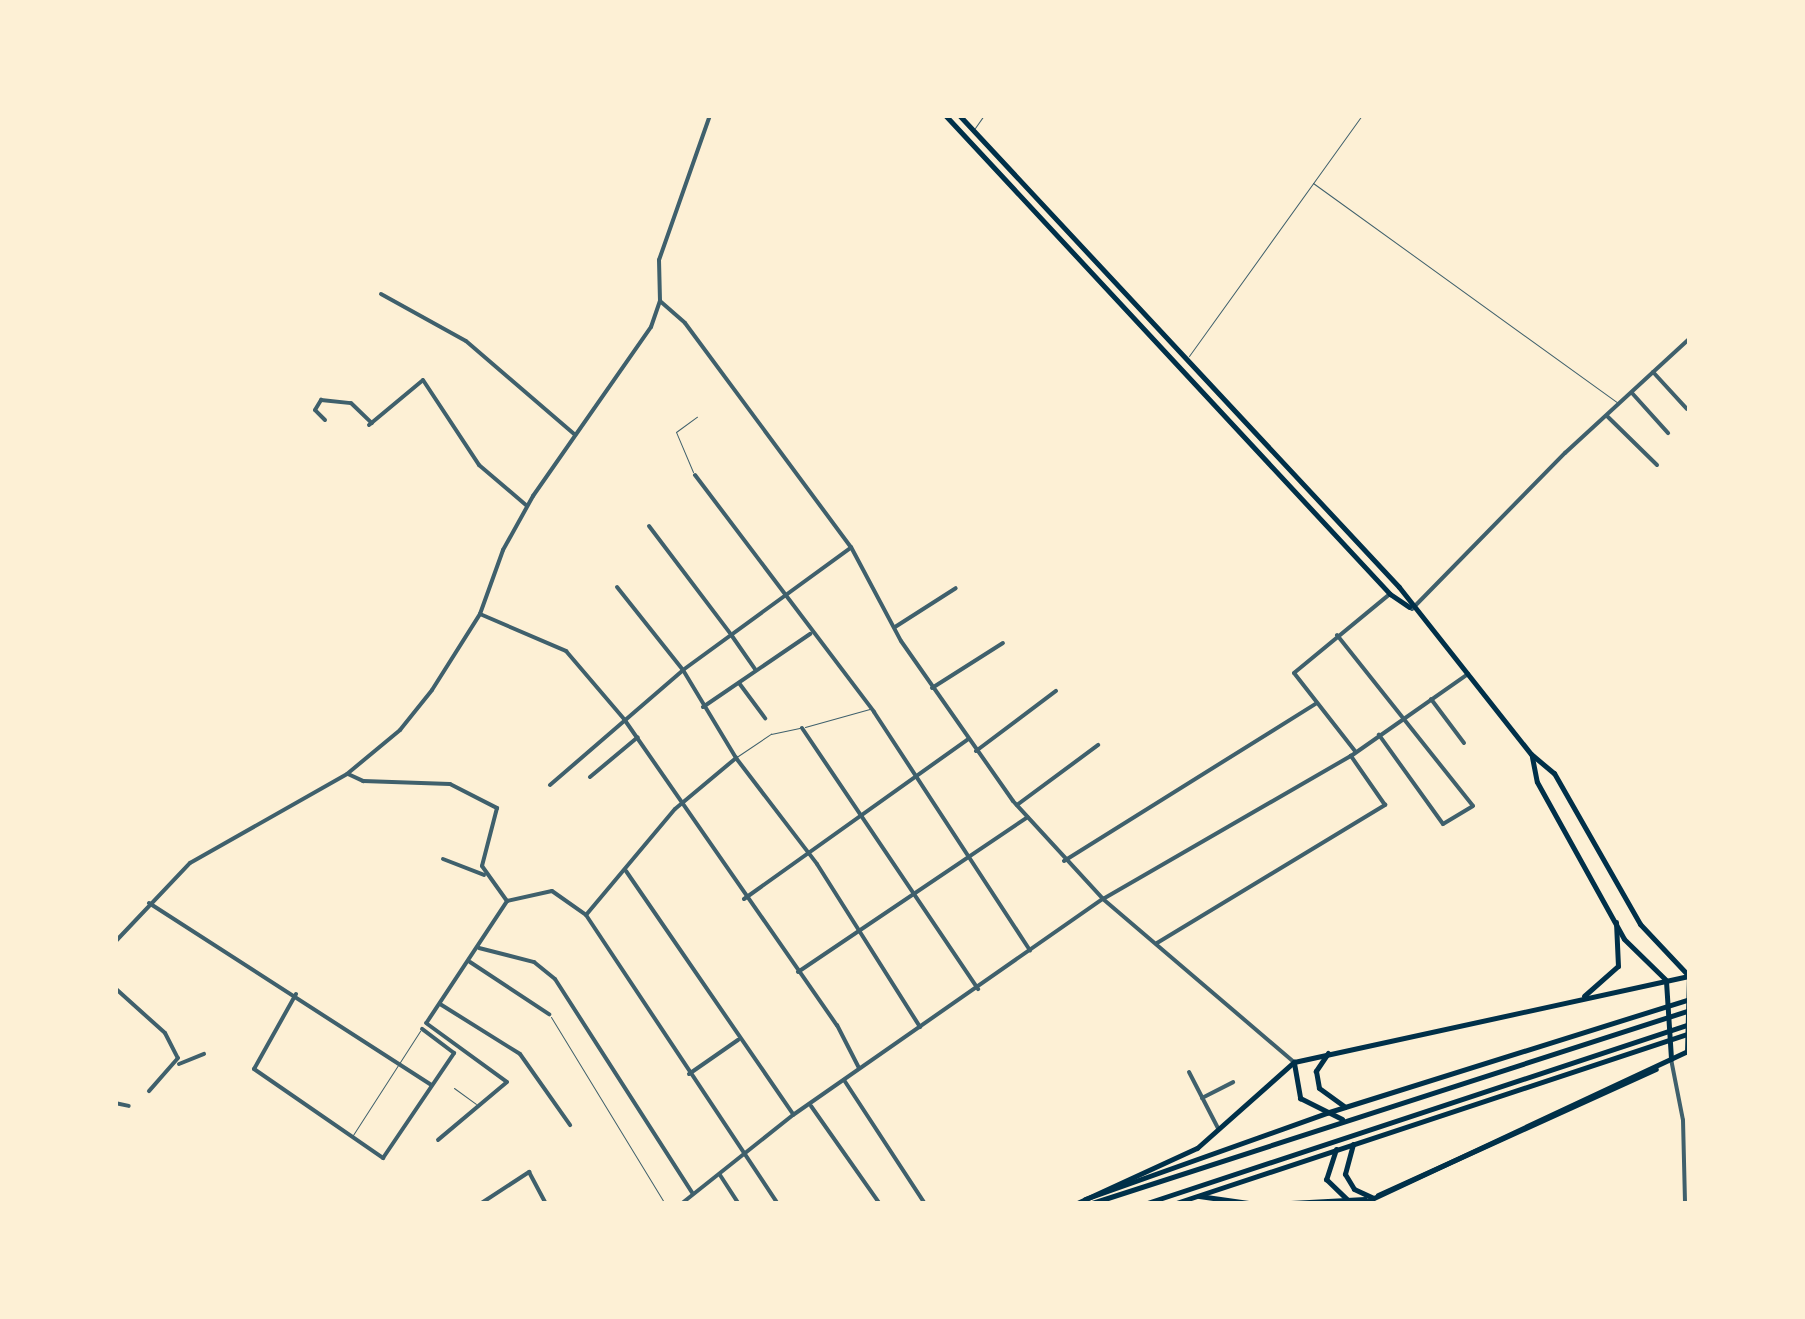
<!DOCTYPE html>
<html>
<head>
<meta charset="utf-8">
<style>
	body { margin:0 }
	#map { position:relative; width:1805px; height:1319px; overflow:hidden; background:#fdf0d5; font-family:"IBM Plex Sans",sans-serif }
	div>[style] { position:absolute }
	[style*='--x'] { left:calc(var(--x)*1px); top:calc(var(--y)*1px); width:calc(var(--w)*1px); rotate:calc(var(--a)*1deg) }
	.service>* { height:1px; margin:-0.5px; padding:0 0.5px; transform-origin:0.5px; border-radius:0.5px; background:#3f606c }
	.minor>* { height:4px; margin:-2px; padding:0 2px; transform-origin:2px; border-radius:2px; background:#3f606c }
	.tertiary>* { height:4px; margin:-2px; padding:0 2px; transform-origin:2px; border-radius:2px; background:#3f606c }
	.secondary>* { height:5px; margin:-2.5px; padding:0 2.5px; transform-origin:2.5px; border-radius:2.5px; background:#003049 }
	.trunk>* { height:5px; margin:-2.5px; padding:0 2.5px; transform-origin:2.5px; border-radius:2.5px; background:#003049 }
	span { translate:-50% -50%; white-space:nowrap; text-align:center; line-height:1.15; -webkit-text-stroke:8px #fdf0d5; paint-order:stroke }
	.frame { position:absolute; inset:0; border:118px solid #fdf0d5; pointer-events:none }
</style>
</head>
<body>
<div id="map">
	<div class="service">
		<i style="--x:975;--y:128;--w:16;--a:-55"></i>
		<i style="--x:1313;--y:183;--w:375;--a:35.8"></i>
		<i style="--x:1189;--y:356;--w:297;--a:-54.3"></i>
		<i style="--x:693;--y:472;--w:43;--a:-113"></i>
		<i style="--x:676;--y:432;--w:26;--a:-36"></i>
		<i style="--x:805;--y:727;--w:67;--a:-15.5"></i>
		<i style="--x:738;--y:756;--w:40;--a:-34"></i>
		<i style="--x:771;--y:734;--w:29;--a:-12"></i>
		<i style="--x:551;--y:1017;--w:219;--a:58.6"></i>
		<i style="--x:454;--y:1088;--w:27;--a:36"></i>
		<i style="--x:353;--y:1135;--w:124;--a:-57.2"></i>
	</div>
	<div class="minor">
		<i style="--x:381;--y:294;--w:97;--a:28.9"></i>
		<i style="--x:466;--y:341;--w:143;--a:40.7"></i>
		<i style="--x:1653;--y:372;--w:50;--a:47.4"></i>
		<i style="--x:1632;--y:393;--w:54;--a:48"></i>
		<i style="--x:1607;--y:416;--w:70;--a:44.4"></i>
		<i style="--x:325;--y:420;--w:14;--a:-135"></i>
		<i style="--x:315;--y:410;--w:12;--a:-59"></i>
		<i style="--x:321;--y:400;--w:30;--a:6"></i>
		<i style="--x:351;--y:403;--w:29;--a:44"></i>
		<i style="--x:369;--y:425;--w:70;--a:-39.8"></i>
		<i style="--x:423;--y:380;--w:102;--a:56.6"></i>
		<i style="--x:479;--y:465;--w:62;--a:40.4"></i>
		<i style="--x:695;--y:475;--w:297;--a:52.9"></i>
		<i style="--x:874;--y:712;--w:285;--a:56.8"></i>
		<i style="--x:649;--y:526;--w:134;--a:52.9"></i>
		<i style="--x:617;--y:587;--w:106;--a:51.5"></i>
		<i style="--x:683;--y:670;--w:103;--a:58.9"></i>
		<i style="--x:736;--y:758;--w:133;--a:52.6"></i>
		<i style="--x:817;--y:864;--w:193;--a:57.7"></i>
		<i style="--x:480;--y:614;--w:94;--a:23.3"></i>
		<i style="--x:566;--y:651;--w:89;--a:49.5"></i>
		<i style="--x:624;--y:719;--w:373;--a:55.2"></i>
		<i style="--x:837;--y:1025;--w:48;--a:62.9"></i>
		<i style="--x:895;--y:627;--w:72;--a:-32.6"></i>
		<i style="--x:1337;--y:635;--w:218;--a:51.5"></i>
		<i style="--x:1473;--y:806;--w:35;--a:149"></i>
		<i style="--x:1443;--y:824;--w:110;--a:-125.7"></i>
		<i style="--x:732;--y:636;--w:40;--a:55.1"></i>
		<i style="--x:739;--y:683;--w:44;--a:53.4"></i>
		<i style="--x:932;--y:688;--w:84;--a:-32.4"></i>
		<i style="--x:1431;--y:699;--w:55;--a:53.1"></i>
		<i style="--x:703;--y:707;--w:130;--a:-34.3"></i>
		<i style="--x:802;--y:728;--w:315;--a:56"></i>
		<i style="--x:976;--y:751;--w:100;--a:-36.9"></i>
		<i style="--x:1355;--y:751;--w:99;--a:-128"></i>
		<i style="--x:1294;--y:673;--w:124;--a:-39.5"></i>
		<i style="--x:348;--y:774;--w:17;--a:25"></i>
		<i style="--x:363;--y:781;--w:87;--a:2"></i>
		<i style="--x:450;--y:784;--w:53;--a:27.1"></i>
		<i style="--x:497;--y:808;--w:60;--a:104.5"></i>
		<i style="--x:482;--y:866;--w:43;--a:54.5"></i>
		<i style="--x:590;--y:777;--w:62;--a:-39.8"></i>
		<i style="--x:550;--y:785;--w:176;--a:-40.8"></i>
		<i style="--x:683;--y:670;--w:207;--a:-36.1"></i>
		<i style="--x:1017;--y:805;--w:101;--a:-36.5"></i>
		<i style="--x:443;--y:859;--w:44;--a:21.3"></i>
		<i style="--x:1064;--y:861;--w:298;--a:-32"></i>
		<i style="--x:626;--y:871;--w:295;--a:55.5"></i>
		<i style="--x:744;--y:899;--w:275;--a:-35.5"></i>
		<i style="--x:507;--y:901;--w:46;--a:-12.5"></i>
		<i style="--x:552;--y:891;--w:42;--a:35.2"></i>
		<i style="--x:586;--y:915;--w:347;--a:56.4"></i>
		<i style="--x:149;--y:903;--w:336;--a:32.8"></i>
		<i style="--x:586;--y:915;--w:138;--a:-50"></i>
		<i style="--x:675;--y:809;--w:80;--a:-39.9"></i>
		<i style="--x:1157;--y:943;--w:267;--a:-31.2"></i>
		<i style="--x:1385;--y:805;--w:60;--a:-124.8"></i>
		<i style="--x:479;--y:948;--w:57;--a:14.3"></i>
		<i style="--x:534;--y:962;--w:27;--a:39"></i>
		<i style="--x:555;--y:979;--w:255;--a:57.3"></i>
		<i style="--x:470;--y:962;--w:95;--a:33.4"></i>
		<i style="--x:798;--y:972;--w:277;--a:-34"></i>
		<i style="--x:115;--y:988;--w:67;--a:42"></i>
		<i style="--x:165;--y:1033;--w:28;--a:63"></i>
		<i style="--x:178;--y:1058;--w:44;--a:131.3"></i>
		<i style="--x:296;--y:994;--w:86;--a:119.2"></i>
		<i style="--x:254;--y:1069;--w:157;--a:34.6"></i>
		<i style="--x:383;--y:1158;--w:127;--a:-55.9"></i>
		<i style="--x:454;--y:1053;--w:40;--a:-143"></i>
		<i style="--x:440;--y:1004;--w:94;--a:32"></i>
		<i style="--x:520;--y:1054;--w:87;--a:54.8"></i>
		<i style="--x:427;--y:1022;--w:145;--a:-56.5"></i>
		<i style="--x:426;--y:1023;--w:100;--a:36.1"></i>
		<i style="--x:507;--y:1082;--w:90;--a:140"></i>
		<i style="--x:1671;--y:1059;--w:62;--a:78.9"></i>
		<i style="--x:1683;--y:1120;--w:84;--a:88.6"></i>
		<i style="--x:179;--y:1064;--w:27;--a:-22"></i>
		<i style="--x:1189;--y:1072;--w:65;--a:62.7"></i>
		<i style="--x:689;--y:1074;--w:60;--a:-34.8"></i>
		<i style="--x:844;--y:1080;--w:148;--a:56.8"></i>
		<i style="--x:1202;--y:1098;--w:35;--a:-27"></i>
		<i style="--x:115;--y:1103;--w:14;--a:12"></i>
		<i style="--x:811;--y:1106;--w:120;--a:54.9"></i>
		<i style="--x:720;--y:1175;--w:35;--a:57"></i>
		<i style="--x:480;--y:1204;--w:59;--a:-33.1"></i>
		<i style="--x:529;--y:1172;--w:36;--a:62"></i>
		<i style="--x:681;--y:1204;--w:143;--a:-38.5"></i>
		<i style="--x:793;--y:1115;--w:378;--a:-34.9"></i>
		<i style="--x:1103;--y:899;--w:286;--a:-30"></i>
		<i style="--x:1351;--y:756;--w:143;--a:-35"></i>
	</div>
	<div class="tertiary">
		<i style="--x:660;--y:301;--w:33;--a:41"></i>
		<i style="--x:685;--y:323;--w:279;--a:53.5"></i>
		<i style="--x:851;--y:547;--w:106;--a:62"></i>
		<i style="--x:901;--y:641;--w:195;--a:55"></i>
		<i style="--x:1013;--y:801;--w:133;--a:47.4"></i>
		<i style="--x:1103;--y:899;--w:251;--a:40.5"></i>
		<i style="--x:1412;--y:609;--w:219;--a:-45.6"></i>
		<i style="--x:1565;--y:453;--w:170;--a:-42.6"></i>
		<i style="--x:115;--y:942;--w:109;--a:-46.5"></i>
		<i style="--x:190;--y:863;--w:180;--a:-29.5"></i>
		<i style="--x:347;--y:774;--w:69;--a:-39.7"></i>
		<i style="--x:400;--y:730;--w:51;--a:-51.3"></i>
		<i style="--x:432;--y:690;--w:90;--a:-57.7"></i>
		<i style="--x:480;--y:614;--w:68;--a:-70.2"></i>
		<i style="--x:503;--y:550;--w:62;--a:-60.9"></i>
		<i style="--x:533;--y:496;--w:206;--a:-55.1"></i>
		<i style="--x:651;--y:327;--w:28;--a:-71"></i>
		<i style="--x:660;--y:301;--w:41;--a:-91.4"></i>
		<i style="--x:659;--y:260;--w:154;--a:-70.6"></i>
	</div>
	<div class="secondary">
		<i style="--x:945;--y:115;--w:654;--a:47.11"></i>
		<i style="--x:1390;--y:594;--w:23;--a:34"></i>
		<i style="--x:959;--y:115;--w:645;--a:47.01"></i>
		<i style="--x:1399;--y:587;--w:213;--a:51.7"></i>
		<i style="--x:1531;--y:754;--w:30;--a:40"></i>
		<i style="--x:1554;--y:773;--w:174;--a:60.3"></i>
		<i style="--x:1640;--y:924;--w:71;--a:46.7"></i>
		<i style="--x:1532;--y:757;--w:25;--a:79"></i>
		<i style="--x:1537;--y:782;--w:179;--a:61"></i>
		<i style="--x:1624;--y:939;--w:59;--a:44.3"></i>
	</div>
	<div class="trunk">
		<i style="--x:1666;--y:981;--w:78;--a:86.3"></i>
		<i style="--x:1584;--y:996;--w:45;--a:-41.4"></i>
		<i style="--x:1618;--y:966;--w:44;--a:-92.6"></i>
		<i style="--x:1687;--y:1052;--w:76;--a:-88.5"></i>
		<i style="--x:1328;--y:1053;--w:22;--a:124"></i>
		<i style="--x:1316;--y:1071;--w:17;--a:80"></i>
		<i style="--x:1319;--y:1088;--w:32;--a:36"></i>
		<i style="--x:1294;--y:1063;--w:36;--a:80"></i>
		<i style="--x:1300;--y:1098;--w:47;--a:26.6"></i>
		<i style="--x:1353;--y:1144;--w:31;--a:105"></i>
		<i style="--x:1345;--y:1174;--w:17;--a:59"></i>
		<i style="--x:1354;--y:1189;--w:21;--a:25"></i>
		<i style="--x:1336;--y:1149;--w:32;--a:108"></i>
		<i style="--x:1326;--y:1179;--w:30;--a:44"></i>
		<i style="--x:1378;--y:1195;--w:305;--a:-24.4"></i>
		<i style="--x:1199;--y:1196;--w:57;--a:8.1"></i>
		<i style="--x:1085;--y:1199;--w:256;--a:-19.6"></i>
		<i style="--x:1326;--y:1113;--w:381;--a:-17.4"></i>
		<i style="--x:1075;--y:1204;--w:134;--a:-24.7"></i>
		<i style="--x:1197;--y:1148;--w:130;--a:-41.6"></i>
		<i style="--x:1294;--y:1062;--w:405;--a:-12.3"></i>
		<i style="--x:1089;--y:1204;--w:632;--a:-17.89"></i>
		<i style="--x:1144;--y:1204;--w:575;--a:-18.25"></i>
		<i style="--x:1173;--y:1204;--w:545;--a:-18.3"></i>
		<i style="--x:1272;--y:1204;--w:93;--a:-3.1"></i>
		<i style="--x:1361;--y:1204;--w:363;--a:-25.1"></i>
	</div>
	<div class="frame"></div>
</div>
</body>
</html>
